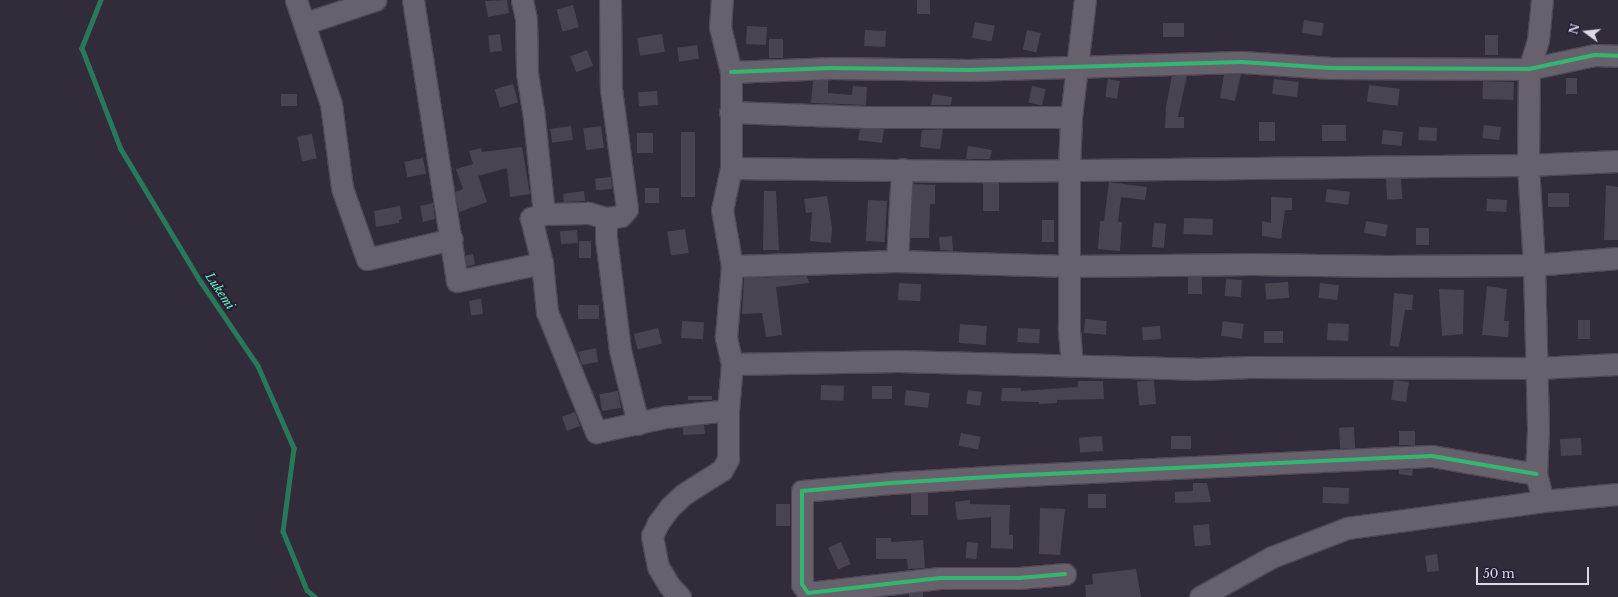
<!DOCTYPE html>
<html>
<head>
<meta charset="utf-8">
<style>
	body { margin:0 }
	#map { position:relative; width:1618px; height:597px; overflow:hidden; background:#322b3a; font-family:"Libre Baskerville",serif }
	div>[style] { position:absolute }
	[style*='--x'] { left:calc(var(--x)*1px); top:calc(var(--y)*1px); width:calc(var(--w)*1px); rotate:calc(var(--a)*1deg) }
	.stream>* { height:4.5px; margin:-2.25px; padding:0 2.25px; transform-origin:2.25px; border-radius:2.25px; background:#28785a }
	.building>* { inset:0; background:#4a4450; transform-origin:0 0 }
	.roads { filter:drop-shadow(1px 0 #4e4855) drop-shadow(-1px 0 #4e4855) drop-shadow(0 1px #4e4855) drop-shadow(0 -1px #4e4855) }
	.minor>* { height:21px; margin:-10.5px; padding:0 10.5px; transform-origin:10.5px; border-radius:10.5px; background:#67616d }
	.cycleway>* { height:4px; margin:-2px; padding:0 2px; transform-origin:2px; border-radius:2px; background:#33b770 }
	span { translate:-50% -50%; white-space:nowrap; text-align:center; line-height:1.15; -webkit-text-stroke:4px #281c35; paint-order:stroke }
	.water-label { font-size:12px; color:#62f8ba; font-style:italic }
	.north { position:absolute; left:1566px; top:12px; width:40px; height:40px; -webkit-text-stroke:3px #281c35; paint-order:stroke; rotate:285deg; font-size:11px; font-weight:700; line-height:16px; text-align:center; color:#dfd8e9 }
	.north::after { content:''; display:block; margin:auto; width:14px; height:18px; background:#dfd8e9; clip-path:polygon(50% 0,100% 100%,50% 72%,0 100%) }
	.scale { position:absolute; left:1476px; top:567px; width:113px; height:18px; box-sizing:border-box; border:2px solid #dfd8e9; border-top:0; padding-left:5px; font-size:12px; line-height:14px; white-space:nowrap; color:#dfd8e9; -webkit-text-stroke:3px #281c35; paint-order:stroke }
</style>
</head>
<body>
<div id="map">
	<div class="stream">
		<i style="--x:101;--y:0;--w:52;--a:111.6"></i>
		<i style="--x:82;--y:48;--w:108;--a:68.9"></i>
		<i style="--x:121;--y:149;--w:155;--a:59"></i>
		<i style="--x:201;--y:282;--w:102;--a:55.8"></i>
		<i style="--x:258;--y:366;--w:90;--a:66.3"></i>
		<i style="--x:294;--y:448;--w:84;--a:97.5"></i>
		<i style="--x:283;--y:531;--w:64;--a:67.9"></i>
		<i style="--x:307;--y:590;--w:11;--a:41"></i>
	</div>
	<div class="building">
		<i style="clip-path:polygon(507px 0,509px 13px,488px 17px,485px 1px)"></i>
		<i style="left:917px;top:0;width:13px;height:14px"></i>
		<i style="left:573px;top:5px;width:23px;height:17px;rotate:75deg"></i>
		<i style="left:1304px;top:20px;width:20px;height:13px;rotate:9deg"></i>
		<i style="left:975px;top:22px;width:20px;height:16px;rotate:11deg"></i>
		<i style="left:1163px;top:23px;width:21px;height:14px"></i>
		<i style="left:747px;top:26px;width:20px;height:18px;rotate:3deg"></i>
		<i style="left:865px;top:30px;width:21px;height:16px;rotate:3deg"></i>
		<i style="left:1027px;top:30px;width:14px;height:20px;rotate:12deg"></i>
		<i style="left:500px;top:34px;width:17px;height:12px;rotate:83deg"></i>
		<i style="left:662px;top:34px;width:18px;height:25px;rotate:81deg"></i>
		<i style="left:1485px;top:35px;width:13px;height:20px"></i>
		<i style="left:769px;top:39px;width:14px;height:19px"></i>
		<i style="left:697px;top:45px;width:14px;height:20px;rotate:82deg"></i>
		<i style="left:587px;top:50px;width:17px;height:18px;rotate:69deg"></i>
		<i style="clip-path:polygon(1241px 74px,1235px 101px,1220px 98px,1224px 75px)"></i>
		<i style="clip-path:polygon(1172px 76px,1187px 76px,1178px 117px,1184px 117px,1184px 128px,1165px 128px,1166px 107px)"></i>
		<i style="left:1566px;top:78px;width:11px;height:16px"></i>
		<i style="left:1108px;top:79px;width:12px;height:18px;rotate:9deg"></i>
		<i style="left:1274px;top:79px;width:25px;height:15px;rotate:7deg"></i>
		<i style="clip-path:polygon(828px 80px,828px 93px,852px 95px,853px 86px,867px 87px,866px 105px,811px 103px,813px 81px)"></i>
		<i style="left:1483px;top:81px;width:31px;height:18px;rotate:2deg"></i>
		<i style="left:513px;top:84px;width:19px;height:19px;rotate:74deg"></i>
		<i style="left:1369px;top:85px;width:31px;height:17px;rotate:7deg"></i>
		<i style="left:1032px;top:86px;width:14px;height:17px;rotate:12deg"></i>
		<i style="left:657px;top:91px;width:14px;height:19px;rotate:86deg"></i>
		<i style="left:281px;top:94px;width:16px;height:12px"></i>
		<i style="clip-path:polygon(933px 94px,952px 97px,951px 105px,931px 105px)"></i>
		<i style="left:1259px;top:122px;width:16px;height:19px"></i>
		<i style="left:1322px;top:125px;width:24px;height:16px"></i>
		<i style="left:1484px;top:125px;width:17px;height:13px;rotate:7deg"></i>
		<i style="left:571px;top:126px;width:14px;height:21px;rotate:82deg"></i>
		<i style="left:601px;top:126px;width:22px;height:18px;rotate:82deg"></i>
		<i style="left:1419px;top:127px;width:18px;height:13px;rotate:3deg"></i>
		<i style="clip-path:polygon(860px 129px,884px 129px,882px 143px,858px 140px)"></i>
		<i style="clip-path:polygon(943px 129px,940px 149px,920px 147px,922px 130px)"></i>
		<i style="left:1383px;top:130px;width:20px;height:14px;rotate:6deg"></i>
		<i style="left:681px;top:132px;width:14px;height:65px"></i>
		<i style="left:653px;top:133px;width:20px;height:16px;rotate:90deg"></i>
		<i style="left:312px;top:134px;width:25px;height:15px;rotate:79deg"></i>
		<i style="clip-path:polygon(968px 146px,992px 150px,990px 159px,966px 159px)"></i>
		<i style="clip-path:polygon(522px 147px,530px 194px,510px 197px,507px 168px,478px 176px,487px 202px,459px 212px,455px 192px,463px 189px,456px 169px,473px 164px,469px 151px,481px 148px,482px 152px)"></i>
		<i style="left:423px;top:158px;width:16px;height:19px;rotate:79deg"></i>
		<i style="left:611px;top:177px;width:12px;height:16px;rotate:85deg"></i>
		<i style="left:1401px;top:178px;width:21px;height:15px;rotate:87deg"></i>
		<i style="clip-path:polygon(1109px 182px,1147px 187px,1145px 200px,1121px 197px,1118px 222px,1122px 222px,1120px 251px,1098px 249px,1100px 221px,1104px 221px)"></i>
		<i style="left:983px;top:183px;width:16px;height:28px"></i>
		<i style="clip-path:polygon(913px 184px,935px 185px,935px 204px,930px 204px,929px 238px,910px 238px)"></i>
		<i style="clip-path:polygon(1606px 185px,1618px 187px,1618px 240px,1604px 240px)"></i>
		<i style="left:659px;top:188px;width:15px;height:14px;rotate:90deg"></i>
		<i style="left:1327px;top:189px;width:23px;height:13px;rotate:7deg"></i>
		<i style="clip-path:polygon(584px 191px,585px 201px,564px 202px,563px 194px)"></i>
		<i style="clip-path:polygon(764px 191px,776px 191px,779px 250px,763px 250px)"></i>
		<i style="left:1548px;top:193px;width:21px;height:14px"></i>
		<i style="clip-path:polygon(827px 196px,832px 228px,831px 243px,810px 241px,812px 212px,806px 213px,804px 199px)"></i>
		<i style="clip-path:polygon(1271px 197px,1292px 198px,1292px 210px,1285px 210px,1281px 239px,1262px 236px,1262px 221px,1271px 223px)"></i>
		<i style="left:1487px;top:199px;width:20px;height:12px;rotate:3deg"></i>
		<i style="left:868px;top:200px;width:19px;height:41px;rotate:3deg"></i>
		<i style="clip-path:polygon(433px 203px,435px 219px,423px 222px,420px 206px)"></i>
		<i style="clip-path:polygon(400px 206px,402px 219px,399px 220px,399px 223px,376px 227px,374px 211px)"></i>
		<i style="left:1184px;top:218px;width:29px;height:16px;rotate:2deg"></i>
		<i style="left:1042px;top:220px;width:12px;height:22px"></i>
		<i style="left:1366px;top:221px;width:22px;height:12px;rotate:10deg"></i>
		<i style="left:1154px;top:223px;width:12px;height:24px;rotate:5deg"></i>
		<i style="left:1416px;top:228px;width:13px;height:17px"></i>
		<i style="left:685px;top:229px;width:24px;height:18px;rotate:81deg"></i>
		<i style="left:577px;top:230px;width:13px;height:17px;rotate:86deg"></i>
		<i style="clip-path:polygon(952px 236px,953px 251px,940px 250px,939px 237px)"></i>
		<i style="left:591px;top:241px;width:17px;height:12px;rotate:90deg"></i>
		<i style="left:473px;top:254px;width:11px;height:8px;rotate:80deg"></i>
		<i style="clip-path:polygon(807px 276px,809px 283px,776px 287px,782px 335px,766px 337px,762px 313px,742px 314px,744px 278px)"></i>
		<i style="left:1188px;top:277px;width:14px;height:17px"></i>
		<i style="left:1226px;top:279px;width:16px;height:17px;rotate:4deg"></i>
		<i style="left:1288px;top:282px;width:16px;height:23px;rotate:86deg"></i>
		<i style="left:899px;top:283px;width:22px;height:17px;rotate:3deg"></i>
		<i style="left:1320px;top:283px;width:19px;height:15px;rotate:6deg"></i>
		<i style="clip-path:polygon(1487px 286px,1507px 289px,1504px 321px,1509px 321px,1508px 337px,1482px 335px)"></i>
		<i style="clip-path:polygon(1439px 289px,1464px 290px,1463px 334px,1442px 336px)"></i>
		<i style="clip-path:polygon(1394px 293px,1413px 295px,1412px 310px,1405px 310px,1399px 347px,1390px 346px)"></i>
		<i style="left:481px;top:299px;width:15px;height:12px;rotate:82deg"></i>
		<i style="left:599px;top:305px;width:14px;height:21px;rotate:90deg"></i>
		<i style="left:1085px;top:319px;width:22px;height:14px;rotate:5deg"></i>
		<i style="left:1590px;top:320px;width:19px;height:12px;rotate:90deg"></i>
		<i style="left:682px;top:321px;width:22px;height:17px;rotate:3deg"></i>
		<i style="left:1223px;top:321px;width:21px;height:15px;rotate:8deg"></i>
		<i style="left:1328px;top:323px;width:21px;height:17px;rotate:3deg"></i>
		<i style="left:960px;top:324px;width:27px;height:19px;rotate:4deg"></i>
		<i style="left:1160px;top:326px;width:13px;height:18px;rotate:86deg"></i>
		<i style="left:658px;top:328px;width:16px;height:25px;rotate:76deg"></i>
		<i style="left:1018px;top:328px;width:22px;height:14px;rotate:3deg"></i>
		<i style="left:1264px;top:331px;width:19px;height:12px"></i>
		<i style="clip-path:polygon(596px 348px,598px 362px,582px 365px,578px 352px)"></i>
		<i style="left:1154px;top:380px;width:24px;height:17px;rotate:85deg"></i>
		<i style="left:1394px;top:380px;width:15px;height:20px;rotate:8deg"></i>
		<i style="clip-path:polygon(1078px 381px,1103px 381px,1104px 399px,1057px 400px,1057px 403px,1039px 404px,1039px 402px,1001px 401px,1002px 388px,1021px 388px,1021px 391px,1078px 387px)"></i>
		<i style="left:821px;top:385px;width:23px;height:15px;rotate:2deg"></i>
		<i style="left:872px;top:386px;width:20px;height:13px"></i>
		<i style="left:906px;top:390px;width:24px;height:15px;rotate:7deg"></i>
		<i style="left:968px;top:390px;width:14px;height:14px;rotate:8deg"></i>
		<i style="left:618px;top:391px;width:17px;height:19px;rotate:80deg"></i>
		<i style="left:712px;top:396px;width:4px;height:24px;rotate:90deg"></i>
		<i style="left:575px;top:412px;width:15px;height:14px;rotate:70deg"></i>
		<i style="clip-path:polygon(704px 425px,705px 434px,683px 435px,683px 427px)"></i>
		<i style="left:1354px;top:427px;width:21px;height:15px;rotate:87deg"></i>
		<i style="left:1415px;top:431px;width:14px;height:16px;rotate:90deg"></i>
		<i style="left:961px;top:433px;width:20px;height:13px;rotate:11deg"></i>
		<i style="left:1102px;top:436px;width:15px;height:23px;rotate:86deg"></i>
		<i style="left:1191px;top:436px;width:13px;height:20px;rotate:90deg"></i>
		<i style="left:1581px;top:438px;width:17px;height:21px;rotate:87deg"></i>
		<i style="clip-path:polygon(1413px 469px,1412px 476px,1399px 474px,1399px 470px)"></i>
		<i style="clip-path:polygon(1193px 483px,1207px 483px,1211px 502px,1175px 503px,1175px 492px,1193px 491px)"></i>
		<i style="left:1323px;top:487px;width:26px;height:16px;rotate:2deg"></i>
		<i style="left:928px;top:493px;width:22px;height:17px;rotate:90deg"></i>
		<i style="left:1088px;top:494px;width:18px;height:14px"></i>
		<i style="clip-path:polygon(970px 500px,970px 504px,1010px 505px,1009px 535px,1013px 535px,1013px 549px,991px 548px,991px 517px,957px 520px,955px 502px)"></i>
		<i style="left:776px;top:504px;width:14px;height:22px"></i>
		<i style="clip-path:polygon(1040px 508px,1065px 509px,1060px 555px,1039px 554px)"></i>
		<i style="left:1209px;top:524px;width:21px;height:16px;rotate:85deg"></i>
		<i style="clip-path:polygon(876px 538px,891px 538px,891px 542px,923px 540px,925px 568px,908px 569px,907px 559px,876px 559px)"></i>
		<i style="left:841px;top:542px;width:24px;height:14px;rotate:66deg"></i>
		<i style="left:967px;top:542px;width:11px;height:16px;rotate:5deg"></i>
		<i style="left:1437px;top:554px;width:17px;height:12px;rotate:83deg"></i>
		<i style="clip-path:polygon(1136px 569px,1141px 597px,1086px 597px,1085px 585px,1093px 584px,1092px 574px)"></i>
		<i style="clip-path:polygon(923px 592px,923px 597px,909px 597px,909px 594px)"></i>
	</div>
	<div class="roads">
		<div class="minor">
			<i style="--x:296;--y:0;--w:110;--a:71.4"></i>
			<i style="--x:331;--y:104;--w:85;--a:82.5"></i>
			<i style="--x:342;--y:188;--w:75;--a:70.6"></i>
			<i style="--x:367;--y:259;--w:87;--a:-13.2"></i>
			<i style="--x:413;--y:0;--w:284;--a:81.1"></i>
			<i style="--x:457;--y:281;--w:87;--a:-12"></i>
			<i style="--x:522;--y:0;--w:19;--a:78"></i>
			<i style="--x:526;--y:19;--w:54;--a:88.9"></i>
			<i style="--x:527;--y:73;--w:36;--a:81"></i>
			<i style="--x:533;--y:109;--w:106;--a:84"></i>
			<i style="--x:610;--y:0;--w:89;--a:89.4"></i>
			<i style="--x:611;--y:89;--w:121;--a:82.4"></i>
			<i style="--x:627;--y:209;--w:9;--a:131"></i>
			<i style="--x:621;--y:216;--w:15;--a:172"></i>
			<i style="--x:606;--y:218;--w:19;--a:-164"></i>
			<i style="--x:588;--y:213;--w:44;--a:178.7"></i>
			<i style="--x:544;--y:214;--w:14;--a:163"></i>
			<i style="--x:531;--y:218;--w:46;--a:76.3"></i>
			<i style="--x:542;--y:263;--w:49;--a:84.2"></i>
			<i style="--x:547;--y:312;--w:130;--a:67.8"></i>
			<i style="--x:596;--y:432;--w:71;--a:-12.3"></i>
			<i style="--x:665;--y:417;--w:63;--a:-6.3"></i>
			<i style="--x:1542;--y:0;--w:40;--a:95.7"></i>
			<i style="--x:1538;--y:40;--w:30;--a:107"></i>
			<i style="--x:1529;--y:69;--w:96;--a:90.6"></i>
			<i style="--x:1528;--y:165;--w:100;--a:86.6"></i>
			<i style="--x:1534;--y:265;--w:165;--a:88.6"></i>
			<i style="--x:1538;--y:430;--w:44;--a:92.6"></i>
			<i style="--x:1536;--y:474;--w:28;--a:75"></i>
			<i style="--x:306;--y:23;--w:73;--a:-18.4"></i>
			<i style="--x:731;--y:72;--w:101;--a:-2.3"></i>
			<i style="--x:832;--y:68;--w:137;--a:0.8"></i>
			<i style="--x:969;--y:70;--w:273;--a:-1.7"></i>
			<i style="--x:1242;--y:62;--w:89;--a:3.9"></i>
			<i style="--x:1331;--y:68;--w:198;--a:0.3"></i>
			<i style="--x:1529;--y:69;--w:67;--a:-12"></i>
			<i style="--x:1595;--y:55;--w:23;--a:2"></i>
			<i style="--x:730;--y:112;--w:137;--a:2.1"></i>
			<i style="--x:867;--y:117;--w:204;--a:0"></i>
			<i style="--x:731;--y:168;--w:263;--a:0.7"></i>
			<i style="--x:994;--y:171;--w:534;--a:-0.64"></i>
			<i style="--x:1528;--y:165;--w:90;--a:-2.5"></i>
			<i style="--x:606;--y:218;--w:20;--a:90"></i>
			<i style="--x:606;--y:238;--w:113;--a:82.9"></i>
			<i style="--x:620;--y:350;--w:76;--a:76.3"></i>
			<i style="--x:897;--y:261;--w:92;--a:-86.9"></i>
			<i style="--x:732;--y:266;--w:165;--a:-1.7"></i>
			<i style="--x:897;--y:261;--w:172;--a:1.7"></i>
			<i style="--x:1069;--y:266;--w:183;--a:-0.6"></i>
			<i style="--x:1252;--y:264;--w:134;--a:0.9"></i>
			<i style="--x:1386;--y:266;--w:148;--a:-0.4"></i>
			<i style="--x:1534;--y:265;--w:84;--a:-4.8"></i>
			<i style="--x:732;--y:364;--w:166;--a:-1"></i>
			<i style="--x:898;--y:361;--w:297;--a:1.5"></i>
			<i style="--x:1195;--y:369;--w:54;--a:-2.1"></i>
			<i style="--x:1249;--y:367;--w:288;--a:0.2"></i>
			<i style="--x:1537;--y:368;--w:81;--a:-2.8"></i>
			<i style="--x:1072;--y:365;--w:37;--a:-95"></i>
			<i style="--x:1069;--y:328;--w:158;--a:-90"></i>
			<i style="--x:1069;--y:170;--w:53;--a:-87.8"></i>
			<i style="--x:1071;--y:117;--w:118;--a:-83.2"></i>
			<i style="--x:1065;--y:574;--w:46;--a:175"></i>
			<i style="--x:1019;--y:578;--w:79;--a:180"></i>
			<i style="--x:940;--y:578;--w:133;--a:173.5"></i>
			<i style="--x:808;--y:593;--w:11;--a:-124"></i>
			<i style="--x:802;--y:584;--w:93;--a:-90"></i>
			<i style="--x:802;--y:491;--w:89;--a:-5.1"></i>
			<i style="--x:891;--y:483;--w:114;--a:-3.5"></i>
			<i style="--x:1005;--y:476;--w:427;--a:-2.7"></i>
			<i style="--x:1432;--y:456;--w:106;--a:9.8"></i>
			<i style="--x:680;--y:597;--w:16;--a:-133"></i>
			<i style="--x:669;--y:585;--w:21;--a:-121"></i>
			<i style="--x:658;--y:567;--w:32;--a:-101"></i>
			<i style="--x:652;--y:536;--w:14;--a:-65"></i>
			<i style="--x:658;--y:523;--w:20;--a:-53"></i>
			<i style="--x:670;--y:507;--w:19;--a:-43"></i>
			<i style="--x:684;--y:494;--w:45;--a:-32.3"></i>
			<i style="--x:722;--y:470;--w:13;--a:-61"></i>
			<i style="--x:728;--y:459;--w:49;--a:-90"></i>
			<i style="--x:728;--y:410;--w:46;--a:-85"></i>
			<i style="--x:732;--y:364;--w:28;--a:-103"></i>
			<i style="--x:726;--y:337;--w:71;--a:-85.2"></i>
			<i style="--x:732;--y:266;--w:57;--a:-100.1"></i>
			<i style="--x:722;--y:210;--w:43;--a:-77.9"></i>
			<i style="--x:731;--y:168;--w:96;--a:-90"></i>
			<i style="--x:731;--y:72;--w:46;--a:-103.7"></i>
			<i style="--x:720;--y:27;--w:27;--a:-86"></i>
			<i style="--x:1200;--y:597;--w:82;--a:-29.1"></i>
			<i style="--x:1272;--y:557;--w:80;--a:-21.1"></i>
			<i style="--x:1347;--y:528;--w:198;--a:-7.8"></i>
			<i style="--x:1543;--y:501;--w:75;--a:-5.3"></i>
		</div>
	</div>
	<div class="cycleway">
		<i style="--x:731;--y:72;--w:101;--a:-2.3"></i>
		<i style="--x:832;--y:68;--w:137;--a:0.8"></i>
		<i style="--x:969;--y:70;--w:273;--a:-1.7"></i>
		<i style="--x:1242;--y:62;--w:89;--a:3.9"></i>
		<i style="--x:1331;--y:68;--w:198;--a:0.3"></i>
		<i style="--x:1529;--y:69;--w:67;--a:-12"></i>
		<i style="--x:1595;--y:55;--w:23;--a:2"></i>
		<i style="--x:1065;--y:574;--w:46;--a:175"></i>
		<i style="--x:1019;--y:578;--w:79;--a:180"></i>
		<i style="--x:940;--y:578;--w:133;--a:173.5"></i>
		<i style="--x:808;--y:593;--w:11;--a:-124"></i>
		<i style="--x:802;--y:584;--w:93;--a:-90"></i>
		<i style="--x:802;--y:491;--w:89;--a:-5.1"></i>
		<i style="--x:891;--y:483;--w:114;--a:-3.5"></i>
		<i style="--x:1005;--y:476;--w:427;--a:-2.7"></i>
		<i style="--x:1432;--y:456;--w:106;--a:9.8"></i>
	</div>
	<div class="water-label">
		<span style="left:220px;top:291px;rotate:56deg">Lukemi</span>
	</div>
	<div class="north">N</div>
	<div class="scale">50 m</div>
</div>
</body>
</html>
